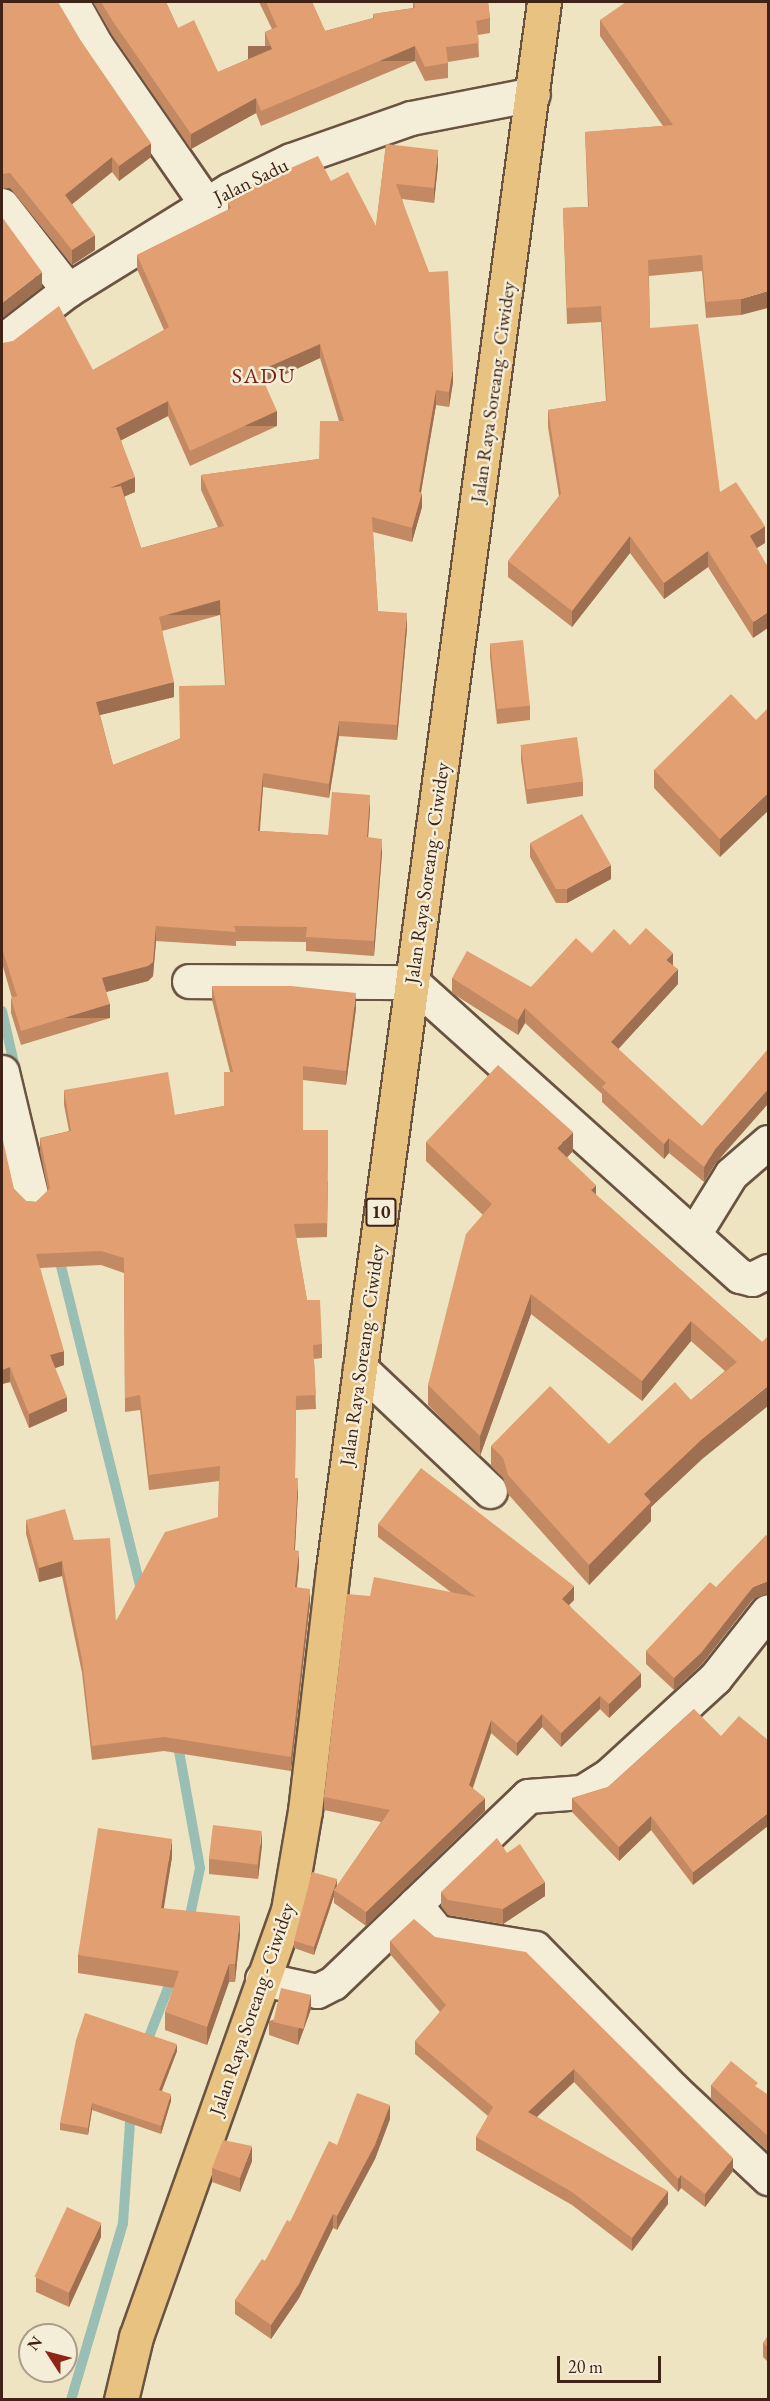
<!DOCTYPE html>
<html>
<head>
<meta charset="utf-8">
<style>
	body { margin:0 }
	#map { position:relative; width:770px; height:2401px; overflow:hidden; background:#eee4c1; font-family:"EB Garamond",serif }
	div>[style] { position:absolute }
	[style*='--x'] { left:calc(var(--x)*1px); top:calc(var(--y)*1px); width:calc(var(--w)*1px); rotate:calc(var(--a)*1deg) }
	.stream>* { height:10px; margin:-5px; padding:0 5px; transform-origin:5px; border-radius:5px; background:#99beb4 }
	.roads { filter:drop-shadow(2px 0 #6b5342) drop-shadow(-2px 0 #6b5342) drop-shadow(0 2px #6b5342) drop-shadow(0 -2px #6b5342) }
	.minor>* { height:33px; margin:-16.5px; padding:0 16.5px; transform-origin:16.5px; border-radius:16.5px; background:#f4edd7 }
	.highway>* { height:33px; margin:-16.5px; padding:0 16.5px; transform-origin:16.5px; border-radius:16.5px; background:#e7c280 }
	.wall>* { inset:0; background:#c28962 }
	.shaded-wall>* { inset:0; background:#9e6f50; transform-origin:0 0 }
	.building>* { inset:0; background:#e29f72; transform-origin:0 0 }
	span { translate:-50% -50%; white-space:nowrap; text-align:center; line-height:1.15; -webkit-text-stroke:5px #f4edd7; paint-order:stroke }
	.shield-label span { padding:2px 4px; background:#f4edd7; border:2px solid; border-radius:4px; -webkit-text-stroke-width:0 }
	.shield-label { font-size:18px; color:#3f2317; font-weight:700 }
	.street-label { font-size:20px; color:#3f2317 }
	.quarter-label { font-size:22px; color:#7a1f14; letter-spacing:1.5px }
	.frame { position:absolute; inset:0; border:3px solid #3f2317; pointer-events:none }
	.north { position:absolute; left:18px; top:2323px; width:60px; height:60px; box-sizing:border-box; background:#f4edd7; border:2px solid #ac9c8a; border-radius:50%; rotate:306deg; font-size:16px; font-weight:700; line-height:24px; text-align:center; color:#3f2317 }
	.north::after { content:''; display:block; margin:auto; width:21px; height:27px; background:#8f2418; clip-path:polygon(50% 0,100% 100%,50% 72%,0 100%) }
	.scale { position:absolute; left:557px; top:2356px; width:104px; height:27px; box-sizing:border-box; border:3px solid #3f2317; border-top:0; padding-left:8px; font-size:18px; line-height:21px; white-space:nowrap; color:#3f2317; -webkit-text-stroke:4px #f4edd7; paint-order:stroke }
</style>
</head>
<body>
<div id="map">
	<div class="stream">
		<i style="--x:2;--y:1011;--w:63;--a:77.1"></i>
		<i style="--x:58;--y:1254;--w:350;--a:76.1"></i>
		<i style="--x:177;--y:1740;--w:130;--a:79.8"></i>
		<i style="--x:200;--y:1868;--w:58;--a:101.9"></i>
		<i style="--x:145;--y:2047;--w:77;--a:-68.7"></i>
		<i style="--x:71;--y:2400;--w:184;--a:-73.6"></i>
		<i style="--x:123;--y:2223;--w:114;--a:-86"></i>
	</div>
	<div class="roads">
		<div class="minor">
			<i style="--x:72;--y:2;--w:49;--a:60.8"></i>
			<i style="--x:96;--y:45;--w:193;--a:55.3"></i>
			<i style="--x:2;--y:205;--w:108;--a:52.2"></i>
			<i style="--x:2;--y:341;--w:83;--a:-37.7"></i>
			<i style="--x:68;--y:290;--w:190;--a:-31.8"></i>
			<i style="--x:229;--y:190;--w:69;--a:-25.8"></i>
			<i style="--x:291;--y:160;--w:127;--a:-19.3"></i>
			<i style="--x:411;--y:118;--w:124;--a:-11.1"></i>
			<i style="--x:189;--y:981;--w:223;--a:0.3"></i>
			<i style="--x:412;--y:982;--w:440;--a:41.9"></i>
			<i style="--x:740;--y:1276;--w:12;--a:14"></i>
			<i style="--x:752;--y:1279;--w:18;--a:-27"></i>
			<i style="--x:2;--y:1072;--w:130;--a:76.6"></i>
			<i style="--x:694;--y:1234;--w:70;--a:-58.3"></i>
			<i style="--x:731;--y:1174;--w:49;--a:-40.9"></i>
			<i style="--x:360;--y:1368;--w:179;--a:43.4"></i>
			<i style="--x:415;--y:1904;--w:36;--a:51"></i>
			<i style="--x:438;--y:1932;--w:98;--a:9.4"></i>
			<i style="--x:535;--y:1948;--w:199;--a:45.6"></i>
			<i style="--x:674;--y:2090;--w:129;--a:43.1"></i>
			<i style="--x:262;--y:1979;--w:56;--a:12.3"></i>
			<i style="--x:317;--y:1991;--w:18;--a:-27"></i>
			<i style="--x:333;--y:1983;--w:270;--a:-43.8"></i>
			<i style="--x:528;--y:1796;--w:54;--a:-4.2"></i>
			<i style="--x:582;--y:1792;--w:32;--a:-32"></i>
			<i style="--x:609;--y:1775;--w:144;--a:-42.5"></i>
			<i style="--x:715;--y:1678;--w:85;--a:-51.7"></i>
		</div>
		<div class="highway">
			<i style="--x:121;--y:2400;--w:65;--a:-76.6"></i>
			<i style="--x:136;--y:2337;--w:453;--a:-70.4"></i>
			<i style="--x:288;--y:1910;--w:100;--a:-80.3"></i>
			<i style="--x:305;--y:1811;--w:244;--a:-83.4"></i>
			<i style="--x:333;--y:1569;--w:1581;--a:-82.33"></i>
		</div>
	</div>
	<div class="wall">
		<i style="clip-path:polygon(2px 2px,81px 41px,151px 157px,119px 181px,112px 172px,72px 204px,95px 250px,72px 265px,10px 188px,2px 189px)"></i>
		<i style="clip-path:polygon(93px 2px,166px 2px,178px 28px,218px 72px,267px 51px,265px 47px,265px 32px,272px 29px,259px 2px,312px 2px,325px 31px,373px 18px,373px 14px,413px 8px,413px 2px,488px 2px,490px 18px,490px 33px,478px 35px,479px 57px,448px 62px,448px 78px,425px 81px,415px 61px,261px 126px,256px 113px,191px 149px,112px 35px)"></i>
		<i style="clip-path:polygon(768px 2px,741px 315px,706px 318px,702px 271px,649px 276px,650px 328px,720px 492px,765px 543px,757px 548px,753px 638px,708px 567px,664px 599px,630px 553px,572px 627px,508px 577px,508px 561px,559px 496px,548px 427px,548px 410px,606px 401px,601px 322px,567px 324px,563px 208px,588px 207px,585px 132px,663px 126px,600px 36px,600px 20px)"></i>
		<i style="clip-path:polygon(evenodd,386px 144px,438px 165px,434px 203px,402px 199px,453px 382px,449px 407px,436px 405px,421px 492px,422px 507px,412px 542px,373px 532px,378px 611px,407px 628px,397px 740px,339px 736px,329px 798px,263px 787px,260px 831px,328px 835px,370px 809px,368px 838px,382px 853px,374px 956px,306px 951px,306px 942px,236px 941px,236px 946px,156px 941px,153px 976px,148px 981px,106px 992px,110px 1018px,21px 1045px,11px 1013px,11px 998px,12px 998px,2px 963px,2px 343px,93px 370px,164px 330px,137px 269px,137px 255px,228px 210px,228px 203px,245px 194px,245px 188px,331px 181px,376px 226px,386px 144px,320px 358px,339px 421px,319px 459px,201px 475px,201px 490px,218px 527px,141px 548px,124px 496px,135px 492px,121px 440px,168px 416px,190px 466px,277px 426px,265px 384px,320px 358px,386px 144px,220px 615px,225px 685px,179px 739px,113px 765px,100px 715px,174px 697px,162px 631px,220px 615px)"></i>
		<i style="clip-path:polygon(490px 643px,530px 706px,530px 720px,497px 724px,490px 657px)"></i>
		<i style="clip-path:polygon(756px 720px,720px 857px,654px 788px,654px 770px)"></i>
		<i style="clip-path:polygon(521px 745px,583px 782px,583px 796px,527px 804px,521px 760px)"></i>
		<i style="clip-path:polygon(530px 843px,611px 879px,567px 903px,556px 903px,530px 857px)"></i>
		<i style="clip-path:polygon(630px 945px,673px 965px,678px 984px,618px 1049px,715px 1164px,704px 1182px,669px 1153px,664px 1159px,602px 1102px,602px 1094px,525px 1023px,518px 1035px,452px 993px,452px 978px,531px 987px,592px 953px)"></i>
		<i style="clip-path:polygon(212px 986px,356px 1008px,346px 1085px,303px 1080px,303px 1130px,328px 1182px,327px 1237px,296px 1238px,307px 1300px,322px 1344px,322px 1358px,314px 1359px,316px 1409px,296px 1410px,295px 1478px,298px 1492px,295px 1550px,299px 1565px,297px 1587px,310px 1603px,291px 1771px,164px 1751px,92px 1760px,82px 1673px,62px 1576px,39px 1582px,26px 1534px,26px 1520px,74px 1540px,116px 1621px,218px 1517px,219px 1481px,149px 1490px,140px 1410px,125px 1412px,124px 1273px,101px 1265px,40px 1268px,64px 1365px,55px 1368px,67px 1411px,29px 1428px,10px 1382px,2px 1384px,14px 1189px,26px 1201px,36px 1202px,48px 1191px,40px 1152px,40px 1138px,69px 1131px,64px 1105px,64px 1090px,175px 1115px,224px 1106px,230px 1072px,212px 1000px)"></i>
		<i style="clip-path:polygon(426px 1142px,573px 1151px,567px 1157px,596px 1195px,762px 1342px,701px 1460px,651px 1507px,651px 1521px,589px 1585px,508px 1494px,503px 1478px,491px 1466px,491px 1446px,609px 1444px,691px 1400px,725px 1371px,691px 1341px,642px 1401px,531px 1314px,480px 1456px,428px 1405px,428px 1385px,483px 1215px,426px 1161px)"></i>
		<i style="clip-path:polygon(378px 1524px,574px 1600px,569px 1605px,641px 1687px,609px 1718px,600px 1709px,561px 1747px,542px 1727px,517px 1756px,491px 1733px,473px 1788px,485px 1811px,366px 1926px,334px 1903px,334px 1896px,314px 1955px,294px 1948px,294px 1941px,337px 1886px,381px 1822px,324px 1810px,324px 1797px,370px 1596px,452px 1593px,378px 1537px)"></i>
		<i style="clip-path:polygon(716px 1587px,753px 1599px,701px 1665px,674px 1690px,646px 1664px,646px 1651px)"></i>
		<i style="clip-path:polygon(694px 1709px,693px 1885px,651px 1830px,619px 1861px,572px 1812px,572px 1798px,608px 1787px)"></i>
		<i style="clip-path:polygon(262px 1845px,258px 1879px,209px 1874px,209px 1859px)"></i>
		<i style="clip-path:polygon(507px 1853px,545px 1896px,503px 1924px,448px 1915px,441px 1906px,441px 1892px)"></i>
		<i style="clip-path:polygon(172px 1857px,163px 1908px,240px 1934px,235px 1982px,229px 1982px,207px 2045px,165px 2030px,165px 2012px,174px 1988px,78px 1973px,78px 1955px)"></i>
		<i style="clip-path:polygon(435px 1937px,733px 2171px,705px 2207px,681px 2188px,678px 2192px,574px 2082px,537px 2117px,668px 2204px,632px 2251px,572px 2205px,476px 2150px,476px 2137px,488px 2116px,415px 2054px,415px 2041px,440px 2012px,390px 1954px,390px 1941px)"></i>
		<i style="clip-path:polygon(311px 2009px,298px 2045px,269px 2035px,269px 2021px)"></i>
		<i style="clip-path:polygon(177px 2051px,162px 2091px,171px 2101px,161px 2134px,92px 2110px,88px 2135px,60px 2130px,60px 2123px)"></i>
		<i style="clip-path:polygon(711px 2085px,758px 2088px,768px 2095px,768px 2151px,711px 2099px)"></i>
		<i style="clip-path:polygon(390px 2119px,375px 2159px,337px 2230px,333px 2228px,299px 2298px,271px 2339px,235px 2314px,235px 2300px,265px 2261px,290px 2222px,337px 2145px)"></i>
		<i style="clip-path:polygon(252px 2161px,240px 2192px,212px 2182px,212px 2168px)"></i>
		<i style="clip-path:polygon(101px 2237px,69px 2307px,36px 2292px,36px 2278px)"></i>
		<i style="clip-path:polygon(768px 2336px,768px 2362px,763px 2357px,763px 2343px)"></i>
	</div>
	<div class="shaded-wall">
		<i style="left:415px;top:46px;width:15px;height:167px;rotate:90deg"></i>
		<i style="clip-path:polygon(256px 98px,256px 113px,191px 149px,191px 134px)"></i>
		<i style="clip-path:polygon(151px 143px,151px 157px,119px 181px,119px 166px)"></i>
		<i style="clip-path:polygon(438px 150px,438px 165px,434px 203px,434px 188px)"></i>
		<i style="clip-path:polygon(112px 157px,112px 172px,65px 210px,65px 195px)"></i>
		<i style="clip-path:polygon(95px 235px,95px 250px,72px 265px,72px 250px)"></i>
		<i style="clip-path:polygon(42px 272px,42px 287px,2px 318px,2px 303px)"></i>
		<i style="clip-path:polygon(768px 291px,768px 308px,741px 315px,741px 299px)"></i>
		<i style="clip-path:polygon(320px 344px,320px 358px,259px 386px,259px 371px)"></i>
		<i style="clip-path:polygon(453px 367px,453px 382px,449px 407px,449px 392px)"></i>
		<i style="clip-path:polygon(436px 390px,436px 405px,420px 498px,422px 493px,422px 507px,412px 542px,412px 528px)"></i>
		<i style="clip-path:polygon(168px 401px,168px 416px,116px 443px,116px 428px)"></i>
		<i style="left:277px;top:411px;width:15px;height:96px;rotate:90deg"></i>
		<i style="clip-path:polygon(135px 477px,135px 492px,110px 503px,110px 488px)"></i>
		<i style="clip-path:polygon(765px 526px,765px 543px,750px 552px,750px 536px)"></i>
		<i style="clip-path:polygon(630px 536px,630px 553px,572px 627px,572px 611px)"></i>
		<i style="clip-path:polygon(708px 551px,708px 567px,664px 599px,664px 583px)"></i>
		<i style="left:220px;top:600px;width:15px;height:63px;rotate:90deg"></i>
		<i style="clip-path:polygon(768px 612px,768px 628px,753px 638px,753px 622px)"></i>
		<i style="clip-path:polygon(407px 613px,407px 628px,397px 740px,397px 725px)"></i>
		<i style="clip-path:polygon(174px 682px,174px 697px,96px 716px,96px 702px)"></i>
		<i style="clip-path:polygon(339px 721px,339px 736px,329px 798px,329px 784px)"></i>
		<i style="clip-path:polygon(263px 773px,263px 787px,258px 845px,258px 831px)"></i>
		<i style="clip-path:polygon(768px 793px,768px 811px,720px 857px,720px 839px)"></i>
		<i style="clip-path:polygon(370px 795px,370px 809px,367px 852px,367px 837px)"></i>
		<i style="clip-path:polygon(382px 839px,382px 853px,374px 956px,374px 941px)"></i>
		<i style="clip-path:polygon(611px 865px,611px 879px,567px 903px,567px 889px)"></i>
		<i style="clip-path:polygon(156px 926px,156px 941px,153px 976px,148px 981px,102px 993px,102px 978px)"></i>
		<i style="clip-path:polygon(673px 953px,673px 968px,666px 960px)"></i>
		<i style="clip-path:polygon(678px 969px,678px 984px,611px 1057px,611px 1042px)"></i>
		<i style="clip-path:polygon(356px 993px,356px 1008px,346px 1085px,346px 1071px)"></i>
		<i style="left:110px;top:1004px;width:14px;height:93px;rotate:90deg"></i>
		<i style="clip-path:polygon(525px 1008px,525px 1023px,518px 1035px,518px 1020px)"></i>
		<i style="clip-path:polygon(768px 1089px,768px 1104px,715px 1164px,704px 1182px,704px 1167px,715px 1149px)"></i>
		<i style="clip-path:polygon(573px 1132px,573px 1151px,557px 1168px,557px 1148px)"></i>
		<i style="clip-path:polygon(669px 1138px,669px 1153px,664px 1159px,664px 1144px)"></i>
		<i style="clip-path:polygon(596px 1185px,596px 1204px,591px 1190px)"></i>
		<i style="clip-path:polygon(531px 1294px,531px 1314px,480px 1456px,480px 1436px)"></i>
		<i style="clip-path:polygon(691px 1321px,691px 1341px,642px 1401px,642px 1381px)"></i>
		<i style="clip-path:polygon(64px 1351px,64px 1365px,50px 1370px,50px 1355px)"></i>
		<i style="clip-path:polygon(10px 1367px,10px 1382px,2px 1384px,2px 1370px)"></i>
		<i style="clip-path:polygon(768px 1386px,768px 1406px,701px 1460px,651px 1507px,651px 1521px,589px 1585px,589px 1565px,644px 1494px,701px 1440px)"></i>
		<i style="clip-path:polygon(67px 1397px,67px 1411px,29px 1428px,29px 1414px)"></i>
		<i style="clip-path:polygon(298px 1478px,298px 1492px,294px 1565px,294px 1550px)"></i>
		<i style="clip-path:polygon(299px 1551px,299px 1565px,295px 1601px,295px 1587px)"></i>
		<i style="clip-path:polygon(62px 1561px,62px 1576px,39px 1582px,39px 1568px)"></i>
		<i style="clip-path:polygon(768px 1581px,768px 1594px,753px 1599px,701px 1665px,674px 1690px,674px 1678px,753px 1587px)"></i>
		<i style="clip-path:polygon(574px 1586px,574px 1600px,562px 1612px,562px 1599px)"></i>
		<i style="clip-path:polygon(310px 1589px,310px 1603px,291px 1771px,291px 1757px)"></i>
		<i style="clip-path:polygon(641px 1673px,641px 1687px,609px 1718px,609px 1704px)"></i>
		<i style="clip-path:polygon(600px 1696px,600px 1709px,561px 1747px,561px 1733px)"></i>
		<i style="clip-path:polygon(542px 1714px,542px 1727px,517px 1756px,517px 1743px)"></i>
		<i style="clip-path:polygon(491px 1720px,491px 1733px,469px 1798px,469px 1785px)"></i>
		<i style="clip-path:polygon(485px 1798px,485px 1811px,366px 1926px,366px 1912px)"></i>
		<i style="clip-path:polygon(768px 1813px,768px 1826px,693px 1885px,693px 1872px)"></i>
		<i style="clip-path:polygon(651px 1816px,651px 1830px,619px 1861px,619px 1847px)"></i>
		<i style="clip-path:polygon(262px 1831px,262px 1845px,258px 1879px,258px 1865px)"></i>
		<i style="clip-path:polygon(172px 1839px,172px 1857px,161px 1926px,161px 1908px)"></i>
		<i style="clip-path:polygon(337px 1879px,337px 1887px,334px 1890px,334px 1896px,314px 1955px,314px 1947px)"></i>
		<i style="clip-path:polygon(545px 1882px,545px 1896px,503px 1924px,503px 1909px)"></i>
		<i style="clip-path:polygon(240px 1916px,240px 1934px,235px 1982px,235px 1964px)"></i>
		<i style="clip-path:polygon(229px 1964px,229px 1982px,207px 2045px,207px 2027px)"></i>
		<i style="clip-path:polygon(311px 1995px,311px 2009px,298px 2045px,298px 2031px)"></i>
		<i style="clip-path:polygon(177px 2044px,177px 2051px,159px 2097px,159px 2090px)"></i>
		<i style="clip-path:polygon(574px 2069px,574px 2082px,528px 2125px,528px 2112px)"></i>
		<i style="clip-path:polygon(171px 2094px,171px 2101px,161px 2134px,161px 2126px)"></i>
		<i style="clip-path:polygon(92px 2103px,92px 2110px,88px 2135px,88px 2128px)"></i>
		<i style="clip-path:polygon(390px 2105px,390px 2119px,375px 2159px,337px 2230px,337px 2216px)"></i>
		<i style="clip-path:polygon(252px 2146px,252px 2161px,240px 2192px,240px 2178px)"></i>
		<i style="clip-path:polygon(733px 2158px,733px 2171px,705px 2207px,705px 2194px)"></i>
		<i style="clip-path:polygon(681px 2175px,681px 2188px,678px 2192px,678px 2179px)"></i>
		<i style="clip-path:polygon(668px 2191px,668px 2204px,632px 2251px,632px 2238px)"></i>
		<i style="clip-path:polygon(333px 2214px,333px 2228px,299px 2298px,271px 2339px,271px 2325px)"></i>
		<i style="clip-path:polygon(101px 2223px,101px 2237px,69px 2307px,69px 2293px)"></i>
	</div>
	<div class="building">
		<i style="clip-path:polygon(2px 2px,58px 2px,81px 41px,151px 143px,119px 166px,112px 157px,65px 195px,95px 235px,72px 250px,10px 173px,2px 174px)"></i>
		<i style="clip-path:polygon(101px 2px,166px 2px,178px 28px,194px 20px,218px 72px,272px 49px,265px 32px,277px 27px,266px 2px,312px 2px,325px 31px,374px 18px,373px 14px,415px 8px,414px 2px,488px 2px,490px 18px,476px 21px,479px 43px,446px 47px,448px 63px,425px 67px,415px 46px,261px 111px,256px 98px,191px 134px,112px 20px)"></i>
		<i style="clip-path:polygon(626px 2px,768px 2px,768px 291px,741px 299px,706px 302px,702px 255px,648px 260px,650px 328px,698px 324px,720px 492px,736px 482px,765px 526px,750px 536px,768px 567px,768px 612px,753px 622px,708px 551px,664px 583px,630px 536px,572px 611px,508px 561px,561px 494px,548px 410px,607px 401px,601px 306px,567px 308px,563px 208px,589px 207px,585px 132px,673px 125px,600px 20px)"></i>
		<i style="clip-path:polygon(evenodd,386px 144px,438px 150px,434px 188px,396px 184px,429px 272px,448px 271px,453px 367px,449px 392px,436px 390px,419px 492px,422px 493px,412px 528px,372px 517px,378px 611px,407px 613px,397px 725px,339px 721px,329px 784px,263px 773px,258px 831px,328px 835px,332px 792px,370px 795px,367px 837px,382px 839px,374px 941px,306px 937px,307px 927px,234px 926px,236px 932px,156px 926px,153px 962px,148px 966px,102px 978px,110px 1004px,21px 1031px,11px 998px,17px 996px,2px 948px,2px 343px,13px 341px,59px 306px,93px 370px,169px 327px,137px 255px,231px 208px,228px 203px,248px 193px,245px 188px,318px 156px,331px 181px,348px 172px,376px 226px,386px 144px,320px 344px,344px 421px,320px 421px,319px 459px,201px 475px,224px 526px,141px 548px,121px 486px,110px 488px,135px 477px,116px 428px,168px 401px,190px 451px,277px 411px,259px 371px,320px 344px,386px 144px,220px 600px,226px 685px,179px 686px,180px 739px,113px 765px,96px 702px,174px 682px,159px 617px,220px 600px)"></i>
		<i style="clip-path:polygon(2px 217px,42px 272px,2px 303px)"></i>
		<i style="left:523px;top:640px;width:66px;height:33px;rotate:84deg"></i>
		<i style="clip-path:polygon(731px 694px,756px 720px,768px 708px,768px 793px,720px 839px,654px 770px)"></i>
		<i style="left:577px;top:737px;width:45px;height:57px;rotate:82deg"></i>
		<i style="clip-path:polygon(582px 814px,611px 865px,567px 889px,556px 889px,530px 843px)"></i>
		<i style="clip-path:polygon(646px 928px,673px 953px,666px 960px,678px 969px,611px 1042px,702px 1126px,768px 1049px,768px 1089px,715px 1149px,704px 1167px,669px 1138px,664px 1144px,602px 1087px,606px 1083px,525px 1008px,518px 1020px,452px 978px,467px 951px,531px 987px,576px 938px,592px 953px,614px 929px,630px 945px)"></i>
		<i style="clip-path:polygon(212px 986px,291px 986px,356px 993px,346px 1071px,303px 1066px,303px 1130px,328px 1130px,328px 1167px,327px 1223px,294px 1224px,307px 1300px,320px 1300px,322px 1344px,313px 1345px,316px 1395px,296px 1396px,295px 1478px,298px 1478px,294px 1550px,299px 1551px,295px 1587px,310px 1589px,291px 1757px,164px 1737px,92px 1746px,82px 1659px,62px 1561px,39px 1568px,26px 1520px,65px 1509px,74px 1540px,110px 1538px,116px 1621px,165px 1532px,218px 1517px,220px 1466px,149px 1475px,140px 1395px,125px 1398px,124px 1258px,101px 1251px,36px 1254px,64px 1351px,50px 1355px,67px 1397px,29px 1414px,10px 1367px,2px 1370px,2px 1136px,14px 1189px,26px 1201px,36px 1202px,50px 1188px,40px 1138px,71px 1131px,64px 1090px,168px 1072px,175px 1115px,224px 1106px,224px 1072px,233px 1072px)"></i>
		<i style="clip-path:polygon(498px 1065px,573px 1132px,557px 1148px,596px 1185px,591px 1190px,762px 1342px,768px 1336px,768px 1386px,701px 1440px,644px 1494px,651px 1502px,589px 1565px,508px 1475px,503px 1458px,491px 1446px,550px 1386px,609px 1444px,675px 1382px,691px 1400px,737px 1362px,691px 1321px,642px 1381px,531px 1294px,480px 1436px,428px 1385px,466px 1234px,492px 1204px,426px 1142px)"></i>
		<i style="clip-path:polygon(421px 1468px,574px 1586px,562px 1599px,641px 1673px,609px 1704px,600px 1696px,561px 1733px,542px 1714px,517px 1743px,491px 1720px,469px 1785px,485px 1798px,366px 1912px,334px 1890px,390px 1810px,324px 1797px,347px 1594px,370px 1596px,374px 1577px,476px 1597px,378px 1524px)"></i>
		<i style="clip-path:polygon(766px 1535px,768px 1537px,768px 1581px,753px 1587px,701px 1653px,674px 1678px,646px 1651px,710px 1582px,716px 1587px)"></i>
		<i style="clip-path:polygon(694px 1709px,721px 1736px,739px 1716px,768px 1740px,768px 1813px,693px 1872px,651px 1816px,619px 1847px,572px 1798px,608px 1787px)"></i>
		<i style="left:213px;top:1825px;width:49px;height:34px;rotate:7deg"></i>
		<i style="clip-path:polygon(98px 1828px,172px 1839px,161px 1908px,240px 1916px,235px 1964px,229px 1964px,207px 2027px,165px 2012px,179px 1971px,78px 1955px)"></i>
		<i style="clip-path:polygon(497px 1838px,507px 1853px,520px 1844px,545px 1882px,503px 1909px,448px 1900px,441px 1892px)"></i>
		<i style="clip-path:polygon(312px 1872px,337px 1879px,314px 1947px,294px 1941px)"></i>
		<i style="clip-path:polygon(414px 1919px,435px 1937px,526px 1952px,733px 2158px,705px 2194px,681px 2175px,678px 2179px,574px 2069px,528px 2112px,668px 2191px,632px 2238px,572px 2192px,476px 2137px,493px 2107px,415px 2041px,446px 2005px,390px 1941px)"></i>
		<i style="left:281px;top:1988px;width:31px;height:35px;rotate:13deg"></i>
		<i style="clip-path:polygon(85px 2013px,177px 2044px,159px 2090px,171px 2094px,161px 2126px,92px 2103px,88px 2128px,60px 2123px,76px 2040px)"></i>
		<i style="clip-path:polygon(731px 2061px,758px 2083px,755px 2086px,768px 2095px,768px 2136px,711px 2085px)"></i>
		<i style="clip-path:polygon(357px 2093px,390px 2105px,375px 2145px,337px 2216px,333px 2214px,299px 2284px,271px 2325px,235px 2300px,262px 2259px,265px 2261px,287px 2220px,290px 2222px,329px 2141px,337px 2145px)"></i>
		<i style="clip-path:polygon(223px 2140px,252px 2146px,240px 2178px,212px 2168px)"></i>
		<i style="left:67px;top:2207px;width:38px;height:77px;rotate:25deg"></i>
		<i style="clip-path:polygon(768px 2336px,768px 2347px,763px 2343px)"></i>
	</div>
	<div class="shield-label">
		<span style="left:381px;top:1212px">10</span>
	</div>
	<div class="street-label">
		<span style="left:251px;top:181px;rotate:-26deg">Jalan Sadu</span>
		<span style="left:493px;top:392px;rotate:-82deg">Jalan Raya Soreang - Ciwidey</span>
		<span style="left:427px;top:873px;rotate:-82deg">Jalan Raya Soreang - Ciwidey</span>
		<span style="left:362px;top:1355px;rotate:-82deg">Jalan Raya Soreang - Ciwidey</span>
		<span style="left:252px;top:2009px;rotate:-71deg">Jalan Raya Soreang - Ciwidey</span>
	</div>
	<div class="quarter-label">
		<span style="left:264px;top:376px">SADU</span>
	</div>
	<div class="frame"></div>
	<div class="north">N</div>
	<div class="scale">20 m</div>
</div>
</body>
</html>
